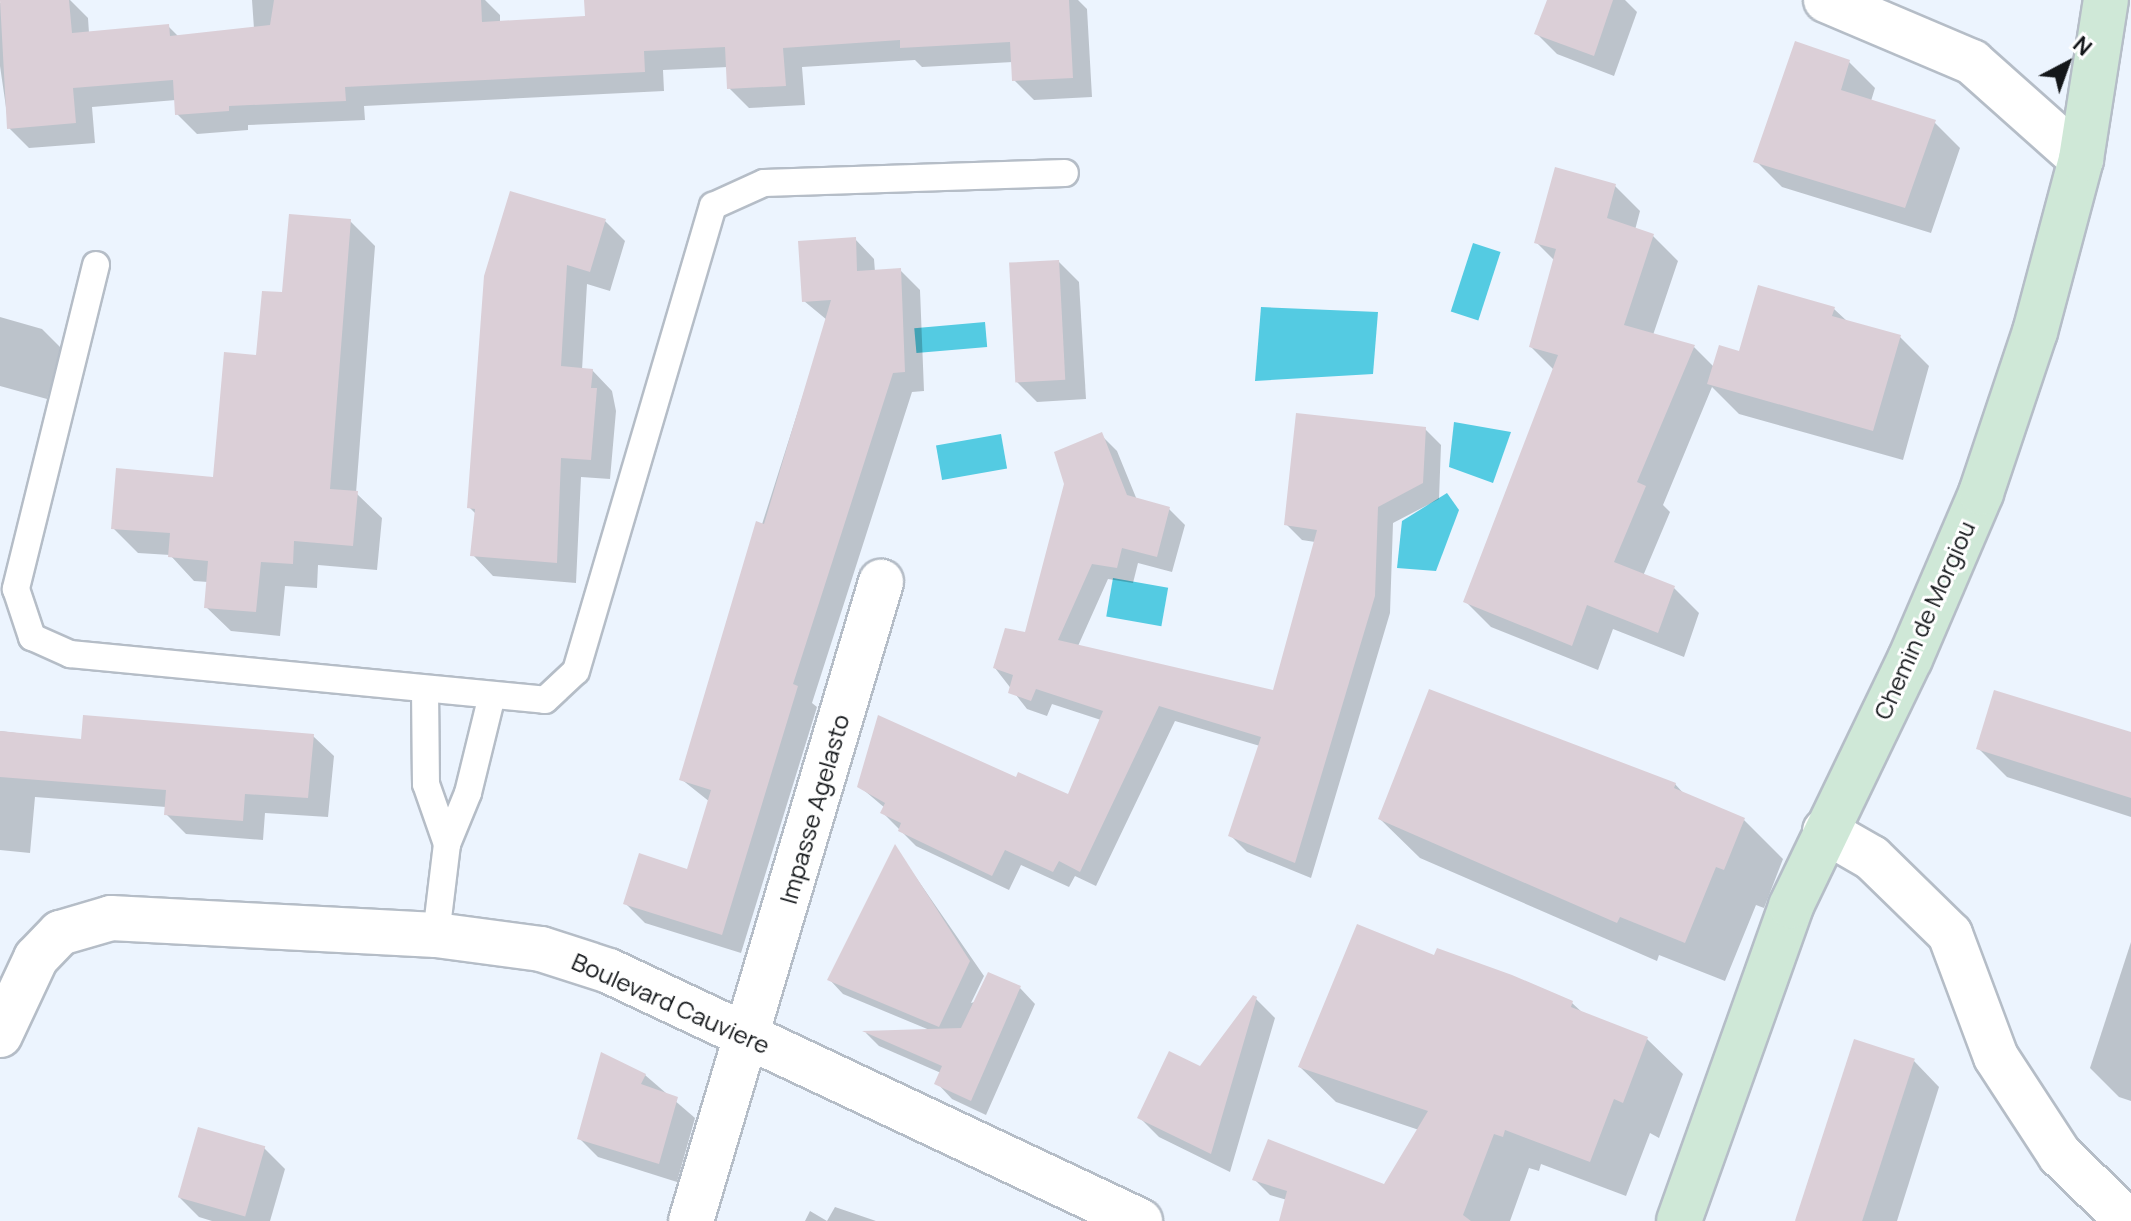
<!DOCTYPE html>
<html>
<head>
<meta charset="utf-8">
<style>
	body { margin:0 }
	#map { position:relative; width:2131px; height:1221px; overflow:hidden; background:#ecf4fe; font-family:Manrope,sans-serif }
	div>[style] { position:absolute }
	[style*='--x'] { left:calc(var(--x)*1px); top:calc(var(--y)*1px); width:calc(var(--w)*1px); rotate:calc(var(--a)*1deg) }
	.water>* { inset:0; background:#54cbe2; transform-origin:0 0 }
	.shadow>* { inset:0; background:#0003 }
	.building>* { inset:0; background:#dbcfd7; transform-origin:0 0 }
	.roads { filter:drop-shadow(2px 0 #b5bdc7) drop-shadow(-2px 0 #b5bdc7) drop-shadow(0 2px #b5bdc7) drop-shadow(0 -2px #b5bdc7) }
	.lane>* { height:26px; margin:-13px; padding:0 13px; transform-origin:13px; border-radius:13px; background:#fff }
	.street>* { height:44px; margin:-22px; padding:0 22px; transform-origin:22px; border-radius:22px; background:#fff }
	.secondary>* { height:44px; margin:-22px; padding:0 22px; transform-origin:22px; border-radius:22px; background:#cfe8d7 }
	span { translate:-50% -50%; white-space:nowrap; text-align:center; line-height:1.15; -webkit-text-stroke:6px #fff; paint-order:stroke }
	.street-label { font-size:24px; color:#14171a }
	.north { position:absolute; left:2027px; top:24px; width:80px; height:80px; -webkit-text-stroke:6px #fff; paint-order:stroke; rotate:41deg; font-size:22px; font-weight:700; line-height:32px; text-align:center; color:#14171a }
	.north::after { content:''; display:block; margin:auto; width:28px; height:36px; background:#14171a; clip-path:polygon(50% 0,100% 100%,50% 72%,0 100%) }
</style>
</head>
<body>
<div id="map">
	<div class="water">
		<i style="left:1473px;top:243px;width:29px;height:72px;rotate:18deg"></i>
		<i style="clip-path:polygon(1261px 307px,1378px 312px,1373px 374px,1255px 381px)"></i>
		<i style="left:985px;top:322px;width:25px;height:71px;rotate:85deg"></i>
		<i style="clip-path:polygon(1454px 422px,1511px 432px,1493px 483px,1449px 467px)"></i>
		<i style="left:1001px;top:434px;width:35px;height:66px;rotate:80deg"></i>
		<i style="clip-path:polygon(1447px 493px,1459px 510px,1436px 571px,1397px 568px,1402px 521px)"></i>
		<i style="left:1113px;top:578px;width:56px;height:39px;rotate:10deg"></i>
	</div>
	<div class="shadow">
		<i style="clip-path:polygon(70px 0,88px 18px,89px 33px,168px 26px,179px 37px,254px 29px,252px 0,485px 0,500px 15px,500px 23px,587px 18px,586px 0,1078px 0,1087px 9px,1092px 97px,1034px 100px,1014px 80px,1013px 62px,922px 67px,915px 60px,802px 67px,805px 105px,749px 108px,729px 88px,728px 67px,663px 70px,664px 91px,364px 106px,365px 120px,248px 125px,248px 130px,197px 134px,177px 114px,176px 100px,92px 107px,95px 143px,29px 148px,9px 128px,0 66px,0 3px)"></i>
		<i style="clip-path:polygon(1549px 0,1625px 0,1637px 12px,1614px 76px,1557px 54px,1536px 33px)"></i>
		<i style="clip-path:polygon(1849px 62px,1875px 88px,1871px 101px,1934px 122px,1960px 148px,1931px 233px,1782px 187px,1756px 161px)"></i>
		<i style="clip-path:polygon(1615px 186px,1640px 211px,1635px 230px,1653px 236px,1678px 261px,1653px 335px,1694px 347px,1714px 367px,1834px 309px,1848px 322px,1900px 337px,1929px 366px,1903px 460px,1739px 414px,1712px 387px,1663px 505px,1670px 512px,1643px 576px,1674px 588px,1699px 613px,1684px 657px,1613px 629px,1598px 670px,1491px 627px,1466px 602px,1554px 370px,1531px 347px,1555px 261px,1536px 242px)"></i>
		<i style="clip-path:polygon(350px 221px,375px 246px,356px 493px,382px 518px,377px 570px,318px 565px,317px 588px,285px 586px,280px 636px,231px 631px,206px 607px,208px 582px,194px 581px,170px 555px,138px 553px,113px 528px,215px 479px,284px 294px)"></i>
		<i style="clip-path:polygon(605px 221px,625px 241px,610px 291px,587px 284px,582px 370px,592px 370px,612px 391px,616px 411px,610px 479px,581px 477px,576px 583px,493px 576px,473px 555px,476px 514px,469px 507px,486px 276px)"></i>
		<i style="clip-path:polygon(855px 239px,874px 259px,875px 272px,900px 270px,920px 290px,924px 391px,912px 392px,812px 703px,817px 707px,741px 953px,645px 923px,626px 904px,688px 871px,710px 802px,681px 779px,827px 320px,804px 301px)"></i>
		<i style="clip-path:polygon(1059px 262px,1079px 282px,1086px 399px,1037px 402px,1017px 382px)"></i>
		<i style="clip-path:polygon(0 317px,42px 329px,62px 349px,47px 399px,0 386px)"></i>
		<i style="clip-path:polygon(1425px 429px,1441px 445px,1439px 499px,1393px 523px,1390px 613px,1311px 878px,1247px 852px,1231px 836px,1260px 746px,1175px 721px,1096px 886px,1075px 876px,1069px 887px,1021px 865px,1009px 890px,916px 846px,882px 812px,885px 808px,859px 786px,1017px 779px,1069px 796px,1101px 720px,1052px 704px,1047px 716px,1027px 709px,995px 668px,1026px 635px,1101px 435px,1117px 451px,1137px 500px,1169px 509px,1185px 525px,1172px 572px,1138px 563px,1133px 583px,1108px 579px,1078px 646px,1275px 693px,1315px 542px,1302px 540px,1286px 524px)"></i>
		<i style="clip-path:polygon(0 731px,83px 741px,313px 736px,334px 756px,328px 817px,265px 813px,263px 840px,186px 834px,166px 814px,166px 807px,35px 797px,30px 853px,0 850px)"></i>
		<i style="clip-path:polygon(2131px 734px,2131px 817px,2007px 777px,1978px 748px)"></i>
		<i style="clip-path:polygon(1675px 784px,1686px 796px,1744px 820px,1783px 859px,1764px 908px,1756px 905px,1725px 981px,1659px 955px,1657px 961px,1420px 858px,1380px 819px)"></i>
		<i style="clip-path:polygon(895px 847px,984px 976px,971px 1003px,1020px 988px,1035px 1004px,986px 1115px,952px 1099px,937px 1083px,941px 1073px,879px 1046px,866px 1033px,932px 1031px,843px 994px,829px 979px)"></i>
		<i style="clip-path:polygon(2131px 942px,2131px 1101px,2119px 1097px,2090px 1068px)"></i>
		<i style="clip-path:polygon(1435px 958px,1572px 1003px,1584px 1014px,1647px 1039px,1683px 1074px,1659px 1138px,1650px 1133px,1626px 1196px,1541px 1164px,1539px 1171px,1529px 1168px,1510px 1221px,1281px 1221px,1287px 1200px,1270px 1195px,1254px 1179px,1381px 1192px,1419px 1130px,1336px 1102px,1300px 1067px)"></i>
		<i style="clip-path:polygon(1255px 998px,1275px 1018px,1230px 1172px,1159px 1137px,1140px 1118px,1200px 1068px)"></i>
		<i style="clip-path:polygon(1914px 1061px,1939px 1087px,1897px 1221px,1799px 1221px)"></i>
		<i style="clip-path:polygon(645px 1075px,695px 1118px,677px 1182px,598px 1157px,579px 1138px)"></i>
		<i style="clip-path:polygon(264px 1148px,285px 1169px,270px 1221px,212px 1221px,199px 1217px,178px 1196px)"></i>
		<i style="clip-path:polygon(835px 1207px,876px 1221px,805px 1221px,810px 1211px,827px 1221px)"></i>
	</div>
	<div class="building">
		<i style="clip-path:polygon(0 0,69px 0,72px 33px,169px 24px,170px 36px,270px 25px,274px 0,481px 0,482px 22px,585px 16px,584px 0,1069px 0,1073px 78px,1012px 81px,1010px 42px,900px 48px,900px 40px,783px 48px,786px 86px,727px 89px,725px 47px,644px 51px,645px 72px,345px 87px,346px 101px,229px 106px,229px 111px,175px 115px,173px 80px,73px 88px,76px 123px,7px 129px)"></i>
		<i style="clip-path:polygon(1547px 0,1613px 0,1594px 56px,1534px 34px)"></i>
		<i style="clip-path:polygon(1795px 41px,1850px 60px,1841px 90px,1936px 120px,1905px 208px,1753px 162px)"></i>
		<i style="clip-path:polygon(1555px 167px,1616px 184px,1607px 218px,1654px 234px,1624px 325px,1695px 345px,1637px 482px,1646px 486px,1614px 562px,1675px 586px,1658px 633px,1587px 605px,1572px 646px,1463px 602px,1558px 355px,1529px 347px,1556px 249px,1534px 243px)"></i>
		<i style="clip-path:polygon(510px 191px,606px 219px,590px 272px,567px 265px,561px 366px,593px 369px,591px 388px,597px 388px,591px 460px,561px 458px,557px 563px,470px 556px,475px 509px,467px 508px,484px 276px)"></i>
		<i style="clip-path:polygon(289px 214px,351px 219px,330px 489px,358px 491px,353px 546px,294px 541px,293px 564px,261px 562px,256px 612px,204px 608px,208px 561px,168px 557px,170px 533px,111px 529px,116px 468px,213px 477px,224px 352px,256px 355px,262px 291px,282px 292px)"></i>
		<i style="clip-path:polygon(856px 237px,857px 271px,901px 268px,905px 372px,893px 373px,793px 684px,798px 686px,722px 935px,623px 904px,639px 853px,687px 869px,711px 790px,679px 780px,756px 521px,764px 524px,831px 300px,802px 302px,798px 241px)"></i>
		<i style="left:1059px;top:260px;width:120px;height:50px;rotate:87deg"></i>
		<i style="clip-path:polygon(1758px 285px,1835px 307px,1832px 316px,1901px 335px,1873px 431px,1707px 384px,1719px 345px,1739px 351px)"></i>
		<i style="clip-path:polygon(1296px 413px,1426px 427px,1423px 483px,1378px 507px,1375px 596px,1295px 863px,1228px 836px,1261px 737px,1159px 706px,1080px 872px,1059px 861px,1053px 872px,1005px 850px,992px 876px,898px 831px,901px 823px,880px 813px,885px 803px,857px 787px,878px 715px,1016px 777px,1018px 772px,1068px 794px,1103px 711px,1036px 689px,1031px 701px,1008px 693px,1013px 675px,993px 668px,1005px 628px,1025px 632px,1064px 484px,1054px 452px,1102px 432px,1127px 495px,1170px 507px,1157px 557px,1122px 548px,1117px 568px,1092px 564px,1058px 640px,1273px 690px,1317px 530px,1284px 525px)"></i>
		<i style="clip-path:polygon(1429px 689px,1676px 783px,1674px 788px,1745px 818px,1724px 870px,1716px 867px,1685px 943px,1620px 917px,1617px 923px,1378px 819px)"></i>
		<i style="clip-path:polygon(1994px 690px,2131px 732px,2131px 798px,1976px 749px)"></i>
		<i style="clip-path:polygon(83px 715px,314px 734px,308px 798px,245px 794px,243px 821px,164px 815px,166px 790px,0 777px,0 731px,81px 739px)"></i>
		<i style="clip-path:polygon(895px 844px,970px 961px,939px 1027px,827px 980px)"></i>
		<i style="clip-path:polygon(1357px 924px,1434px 955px,1437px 948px,1512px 975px,1573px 1001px,1571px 1007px,1648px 1037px,1623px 1103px,1614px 1099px,1590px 1162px,1505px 1130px,1503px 1137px,1494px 1134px,1463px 1215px,1471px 1221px,1279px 1221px,1287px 1191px,1252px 1180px,1268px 1139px,1384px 1184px,1428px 1111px,1298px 1067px)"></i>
		<i style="clip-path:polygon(988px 972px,1021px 986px,971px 1101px,934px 1084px,942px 1066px,862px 1031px,961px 1028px)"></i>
		<i style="clip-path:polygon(1253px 995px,1257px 997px,1211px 1154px,1137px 1118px,1169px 1051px,1200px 1066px)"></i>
		<i style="left:1854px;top:1039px;width:64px;height:191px;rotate:18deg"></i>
		<i style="clip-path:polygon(601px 1052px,646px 1074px,641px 1084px,678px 1097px,659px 1164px,577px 1139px)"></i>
		<i style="left:198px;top:1127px;width:70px;height:73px;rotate:16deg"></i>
	</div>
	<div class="roads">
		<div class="lane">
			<i style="--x:96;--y:265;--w:334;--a:103.9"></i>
			<i style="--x:16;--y:589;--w:51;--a:71.6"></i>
			<i style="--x:32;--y:637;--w:42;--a:24.1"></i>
			<i style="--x:70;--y:654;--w:477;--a:5.5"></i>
			<i style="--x:545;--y:700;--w:42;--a:-43.1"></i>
			<i style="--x:576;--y:671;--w:485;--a:-73.6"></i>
			<i style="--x:713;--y:206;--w:56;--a:-24.3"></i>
			<i style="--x:764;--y:183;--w:301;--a:-1.9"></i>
			<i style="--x:425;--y:689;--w:95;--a:89.4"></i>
			<i style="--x:426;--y:784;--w:64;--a:70.7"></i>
			<i style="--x:436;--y:935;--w:92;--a:-83.1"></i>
			<i style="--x:447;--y:844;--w:55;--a:-67.6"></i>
			<i style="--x:468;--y:793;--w:101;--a:-76.2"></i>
		</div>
		<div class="street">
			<i style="--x:1826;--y:0;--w:159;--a:23"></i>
			<i style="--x:1972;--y:62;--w:146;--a:41.7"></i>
			<i style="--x:1825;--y:831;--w:54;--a:29.9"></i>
			<i style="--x:1872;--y:858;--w:109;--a:44.3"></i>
			<i style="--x:1950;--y:934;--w:131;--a:69.5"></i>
			<i style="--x:1996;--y:1057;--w:117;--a:56.9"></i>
			<i style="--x:2060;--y:1155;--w:95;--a:44.1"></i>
			<i style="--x:0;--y:1035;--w:85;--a:-64.9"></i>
			<i style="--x:36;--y:958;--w:35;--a:-46"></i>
			<i style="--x:60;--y:933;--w:53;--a:-16.4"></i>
			<i style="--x:111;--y:918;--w:325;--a:3"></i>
			<i style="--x:436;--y:935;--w:106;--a:7.6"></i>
			<i style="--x:541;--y:949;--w:71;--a:17.9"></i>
			<i style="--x:609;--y:971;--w:587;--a:25.21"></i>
			<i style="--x:691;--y:1221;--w:667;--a:-73.44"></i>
		</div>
		<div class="secondary">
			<i style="--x:1679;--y:1221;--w:334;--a:-70.4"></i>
			<i style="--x:1791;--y:906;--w:274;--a:-64.3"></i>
			<i style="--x:1910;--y:659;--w:181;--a:-66.8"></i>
			<i style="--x:1981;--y:493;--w:170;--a:-71.5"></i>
			<i style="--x:2035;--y:332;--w:179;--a:-75.1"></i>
			<i style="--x:2081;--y:159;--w:161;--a:-81.1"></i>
		</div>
	</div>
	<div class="street-label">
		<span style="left:1924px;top:620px;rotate:-66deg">Chemin de Morgiou</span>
		<span style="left:814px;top:809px;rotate:-74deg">Impasse Agelasto</span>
		<span style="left:671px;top:1003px;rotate:24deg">Boulevard Cauviere</span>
	</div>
	<div class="north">N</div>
</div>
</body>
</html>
